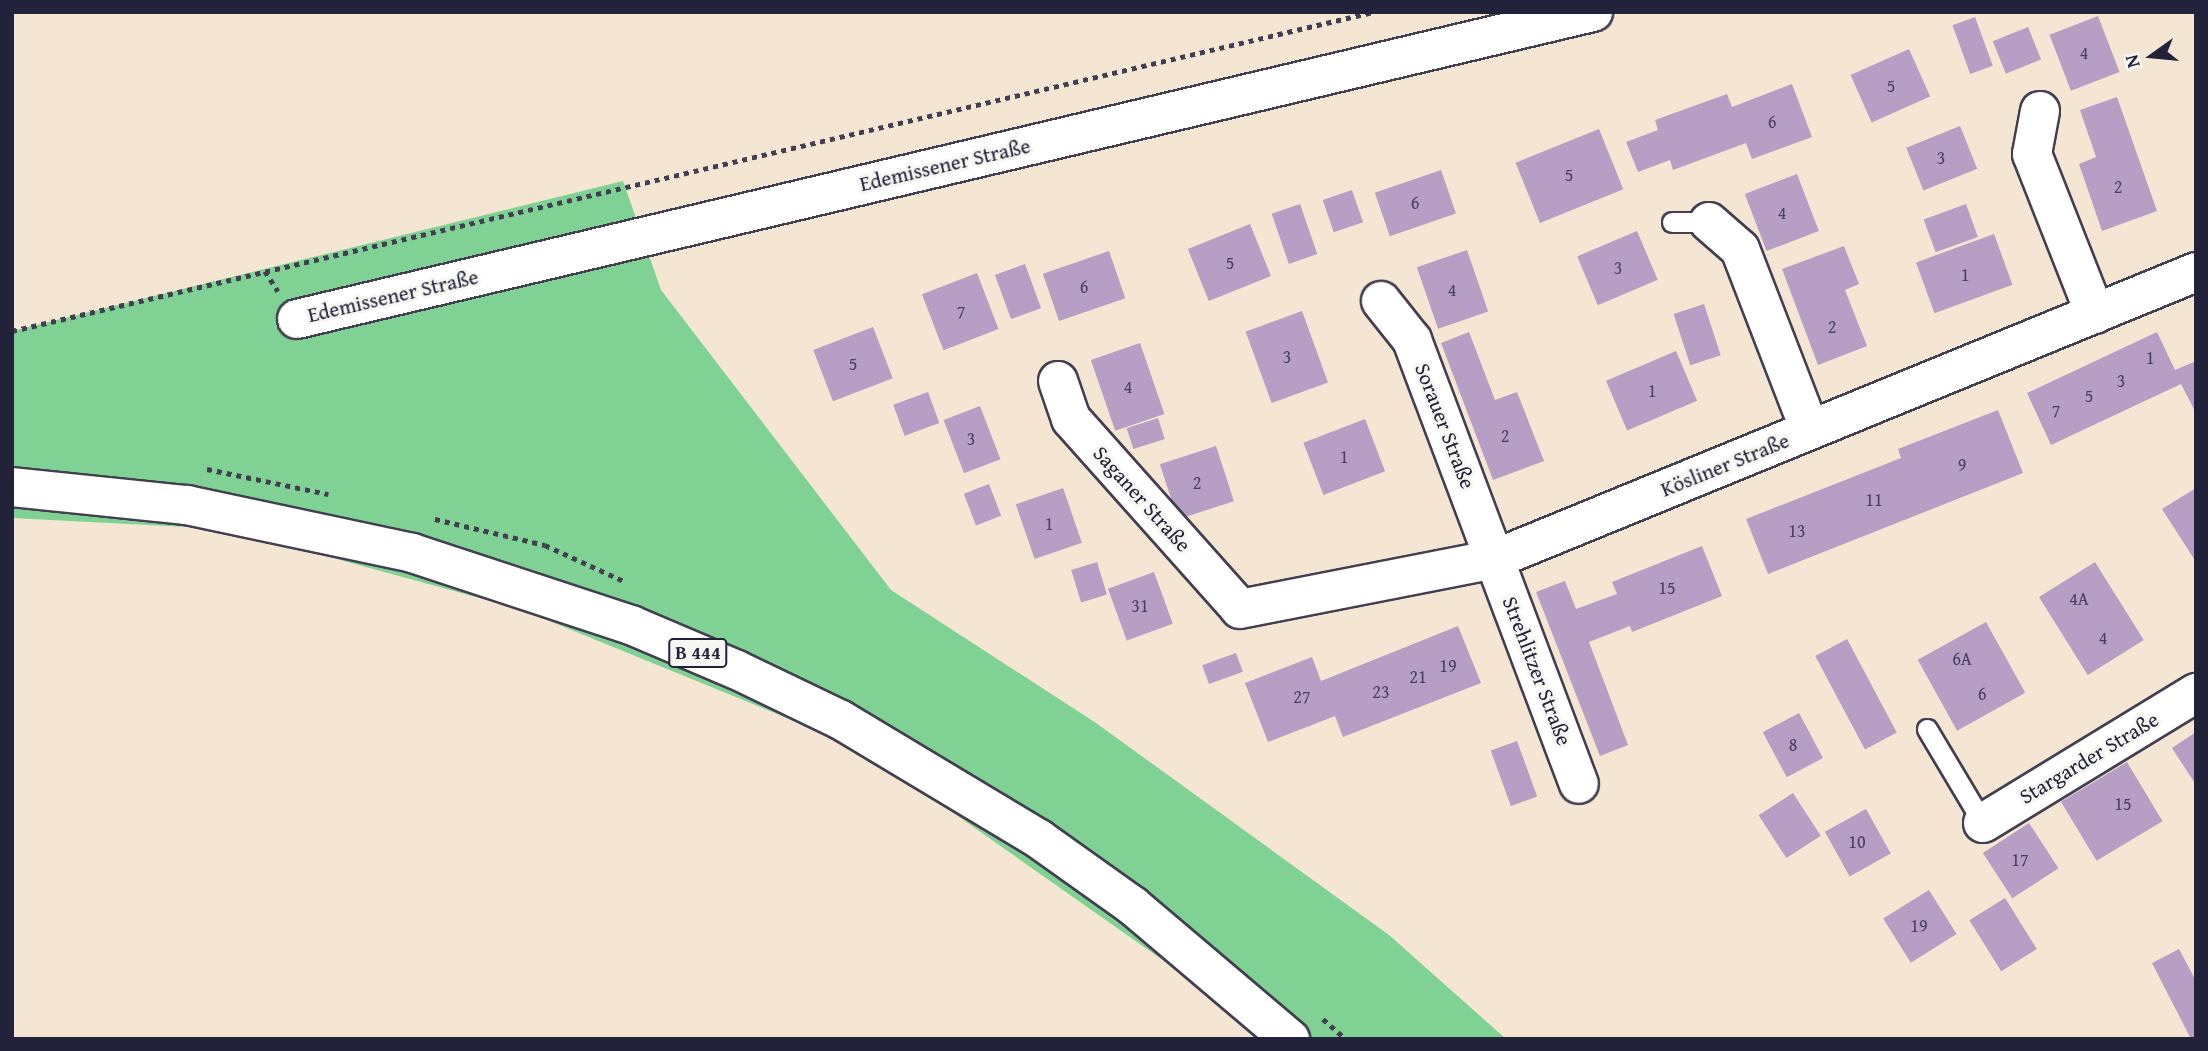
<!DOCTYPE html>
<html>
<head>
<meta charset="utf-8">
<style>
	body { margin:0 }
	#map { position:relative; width:2208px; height:1051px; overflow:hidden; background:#f4e6d3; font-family:"Gentium Book Plus",serif }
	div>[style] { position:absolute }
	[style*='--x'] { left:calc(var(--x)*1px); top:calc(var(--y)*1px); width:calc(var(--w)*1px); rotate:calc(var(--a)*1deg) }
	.green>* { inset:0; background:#7fd294 }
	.building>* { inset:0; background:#b79ec4; transform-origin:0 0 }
	.path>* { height:4.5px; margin-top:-2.25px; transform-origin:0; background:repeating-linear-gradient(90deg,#423f52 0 5px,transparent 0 10px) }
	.roads { filter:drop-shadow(2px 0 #423f52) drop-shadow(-2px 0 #423f52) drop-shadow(0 2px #423f52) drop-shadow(0 -2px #423f52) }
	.lane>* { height:19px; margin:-9.5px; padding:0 9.5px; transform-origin:9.5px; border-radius:9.5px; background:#fff }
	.street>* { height:38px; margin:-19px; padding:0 19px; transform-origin:19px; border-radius:19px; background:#fff }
	.primary>* { height:38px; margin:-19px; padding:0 19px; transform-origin:19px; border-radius:19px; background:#fff }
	span { translate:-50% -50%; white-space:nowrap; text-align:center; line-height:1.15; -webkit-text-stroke:6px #f6f6f2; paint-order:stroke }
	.number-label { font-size:18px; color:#47415d }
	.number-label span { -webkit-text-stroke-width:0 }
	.shield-label span { padding:2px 5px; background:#f6f6f2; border:2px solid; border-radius:5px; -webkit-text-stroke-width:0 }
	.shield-label { font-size:19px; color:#22223b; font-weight:700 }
	.street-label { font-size:21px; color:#22223b }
	.frame { position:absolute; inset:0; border:14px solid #22223b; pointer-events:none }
	.north { position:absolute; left:2117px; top:21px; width:70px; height:70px; -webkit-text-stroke:5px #f6f6f2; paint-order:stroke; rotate:255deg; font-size:19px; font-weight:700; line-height:28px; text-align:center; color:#22223b }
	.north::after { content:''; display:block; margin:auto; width:24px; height:32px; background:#22223b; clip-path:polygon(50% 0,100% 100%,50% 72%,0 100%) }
</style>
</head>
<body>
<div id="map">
	<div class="green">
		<i style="clip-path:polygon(623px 181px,661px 290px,891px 590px,1096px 723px,1389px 935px,1506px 1039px,1275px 1039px,861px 748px,520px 609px,226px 529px,12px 518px,12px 331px)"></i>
	</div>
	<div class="building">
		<i style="left:2098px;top:16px;width:60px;height:52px;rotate:69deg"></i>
		<i style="left:1975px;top:17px;width:52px;height:24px;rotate:70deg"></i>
		<i style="left:2028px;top:27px;width:35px;height:38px;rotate:68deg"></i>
		<i style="left:1909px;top:49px;width:52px;height:64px;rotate:66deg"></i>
		<i style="clip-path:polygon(1792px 84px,1812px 137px,1752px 159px,1746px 143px,1673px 170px,1670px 160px,1638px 172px,1626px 142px,1658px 130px,1655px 120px,1727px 94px,1732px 107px)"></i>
		<i style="clip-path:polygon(2117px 97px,2157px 211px,2102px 231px,2079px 164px,2096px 157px,2080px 110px)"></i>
		<i style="left:1960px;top:126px;width:46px;height:58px;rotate:68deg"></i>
		<i style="left:1599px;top:129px;width:65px;height:90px;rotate:68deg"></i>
		<i style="left:1441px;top:170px;width:46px;height:70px;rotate:71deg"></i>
		<i style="left:1797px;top:174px;width:61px;height:56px;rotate:69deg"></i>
		<i style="left:1352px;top:190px;width:34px;height:31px;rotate:71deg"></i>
		<i style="left:1300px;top:204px;width:53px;height:30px;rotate:71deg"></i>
		<i style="left:1966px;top:204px;width:35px;height:45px;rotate:70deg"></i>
		<i style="left:1250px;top:224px;width:56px;height:67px;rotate:68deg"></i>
		<i style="left:1637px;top:231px;width:53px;height:65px;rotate:67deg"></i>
		<i style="left:1994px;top:234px;width:54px;height:83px;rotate:70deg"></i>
		<i style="clip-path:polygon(1844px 246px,1859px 284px,1845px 290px,1867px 346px,1818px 365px,1782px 269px)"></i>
		<i style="left:1467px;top:250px;width:65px;height:53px;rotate:71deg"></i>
		<i style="left:1109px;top:251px;width:50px;height:70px;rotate:71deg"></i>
		<i style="left:1025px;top:264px;width:47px;height:32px;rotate:70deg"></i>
		<i style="left:977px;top:273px;width:60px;height:59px;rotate:69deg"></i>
		<i style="left:1704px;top:304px;width:54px;height:32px;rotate:72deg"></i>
		<i style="left:1302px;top:311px;width:76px;height:60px;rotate:70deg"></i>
		<i style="left:873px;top:327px;width:55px;height:64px;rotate:69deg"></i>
		<i style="clip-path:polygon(1469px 332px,1495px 400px,1517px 392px,1544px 461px,1493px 480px,1441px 343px)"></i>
		<i style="clip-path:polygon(2157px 332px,2175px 370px,2196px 361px,2196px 413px,2181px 384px,2051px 445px,2027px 393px)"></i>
		<i style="left:1140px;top:343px;width:75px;height:52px;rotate:71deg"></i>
		<i style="left:1676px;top:351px;width:54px;height:76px;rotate:67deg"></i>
		<i style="left:928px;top:392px;width:33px;height:37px;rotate:70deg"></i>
		<i style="left:980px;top:406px;width:57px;height:39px;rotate:69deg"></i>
		<i style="clip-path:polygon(1998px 410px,2023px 473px,1768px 574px,1746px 519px,1901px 458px,1898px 449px)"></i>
		<i style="left:1158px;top:418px;width:22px;height:33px;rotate:72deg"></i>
		<i style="left:1365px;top:419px;width:56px;height:66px;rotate:69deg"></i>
		<i style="left:1216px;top:446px;width:58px;height:59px;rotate:72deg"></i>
		<i style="left:989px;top:484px;width:34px;height:27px;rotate:69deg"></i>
		<i style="left:1063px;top:488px;width:58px;height:50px;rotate:71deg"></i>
		<i style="clip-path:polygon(2196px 488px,2196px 562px,2162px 509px)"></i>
		<i style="clip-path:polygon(1702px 546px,1722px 596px,1632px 632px,1630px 626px,1589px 642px,1628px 745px,1600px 756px,1536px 592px,1565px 581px,1576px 609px,1617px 594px,1612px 582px)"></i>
		<i style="left:1097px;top:562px;width:34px;height:27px;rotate:73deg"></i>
		<i style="left:2095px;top:562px;width:92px;height:66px;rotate:58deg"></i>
		<i style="left:1154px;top:572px;width:55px;height:49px;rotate:70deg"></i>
		<i style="left:1986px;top:622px;width:81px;height:78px;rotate:61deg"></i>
		<i style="clip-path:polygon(1458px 626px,1481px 683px,1343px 737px,1335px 716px,1268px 742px,1245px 683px,1312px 657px,1321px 681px)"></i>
		<i style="left:1847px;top:639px;width:106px;height:36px;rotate:62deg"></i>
		<i style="left:1236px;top:653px;width:20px;height:36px;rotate:70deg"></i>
		<i style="left:1799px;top:713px;width:51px;height:41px;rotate:62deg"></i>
		<i style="clip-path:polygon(2196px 732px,2196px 785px,2172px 748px)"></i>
		<i style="left:1517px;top:741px;width:59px;height:28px;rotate:70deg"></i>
		<i style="left:2127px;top:762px;width:69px;height:77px;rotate:59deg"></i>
		<i style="left:1793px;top:793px;width:51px;height:41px;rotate:57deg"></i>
		<i style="left:1866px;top:809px;width:51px;height:47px;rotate:61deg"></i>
		<i style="left:2029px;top:823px;width:54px;height:55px;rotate:57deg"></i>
		<i style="left:1929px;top:890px;width:52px;height:54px;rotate:58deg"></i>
		<i style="left:2005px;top:898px;width:60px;height:42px;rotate:58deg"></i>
		<i style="clip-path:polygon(2179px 949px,2196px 981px,2196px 1039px,2191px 1039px,2152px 963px)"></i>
	</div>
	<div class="path">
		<i style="--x:265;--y:271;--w:24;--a:57"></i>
		<i style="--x:12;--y:331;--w:1398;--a:-13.19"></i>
		<i style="--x:207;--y:469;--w:124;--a:11.7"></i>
		<i style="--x:435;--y:519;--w:113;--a:13.3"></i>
		<i style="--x:545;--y:545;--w:89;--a:24.6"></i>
		<i style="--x:1323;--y:1019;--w:30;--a:41"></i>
	</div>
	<div class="roads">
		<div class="lane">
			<i style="--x:1672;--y:222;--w:37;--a:0"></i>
			<i style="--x:1927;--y:729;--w:109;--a:59.2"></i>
		</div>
		<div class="street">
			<i style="--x:2040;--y:111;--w:44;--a:100.5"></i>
			<i style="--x:2032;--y:154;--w:172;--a:68.5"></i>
			<i style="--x:1709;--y:222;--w:41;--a:41.1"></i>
			<i style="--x:1740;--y:249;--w:194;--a:68.9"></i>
			<i style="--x:1381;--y:301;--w:50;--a:51.5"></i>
			<i style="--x:1412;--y:340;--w:474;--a:69.4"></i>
			<i style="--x:297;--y:319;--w:1332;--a:-13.33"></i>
			<i style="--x:1058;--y:381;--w:40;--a:71.1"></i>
			<i style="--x:1071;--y:419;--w:254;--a:48.3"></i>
			<i style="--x:1240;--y:609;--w:260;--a:-11.1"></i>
			<i style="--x:1495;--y:559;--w:757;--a:-22.26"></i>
			<i style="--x:1983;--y:823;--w:250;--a:-31.4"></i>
		</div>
		<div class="primary">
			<i style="--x:12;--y:487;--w:176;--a:5.9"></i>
			<i style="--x:187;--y:505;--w:230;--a:12"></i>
			<i style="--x:412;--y:553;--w:231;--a:18.2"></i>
			<i style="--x:631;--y:625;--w:115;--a:23"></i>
			<i style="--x:737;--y:670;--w:115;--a:25.7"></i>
			<i style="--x:841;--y:720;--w:231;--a:31"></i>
			<i style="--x:1039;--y:839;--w:115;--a:35.5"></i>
			<i style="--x:1133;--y:906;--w:206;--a:40.3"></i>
		</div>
	</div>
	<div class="number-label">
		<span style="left:2084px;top:53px">4</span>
		<span style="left:1891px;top:86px">5</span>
		<span style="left:1772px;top:122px">6</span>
		<span style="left:1941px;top:158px">3</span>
		<span style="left:1569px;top:175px">5</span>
		<span style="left:2118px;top:187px">2</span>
		<span style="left:1415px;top:203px">6</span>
		<span style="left:1782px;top:213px">4</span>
		<span style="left:1230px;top:263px">5</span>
		<span style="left:1618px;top:268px">3</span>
		<span style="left:1965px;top:275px">1</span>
		<span style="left:1084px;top:287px">6</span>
		<span style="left:1452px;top:290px">4</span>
		<span style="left:961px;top:312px">7</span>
		<span style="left:1832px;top:327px">2</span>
		<span style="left:1287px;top:357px">3</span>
		<span style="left:2150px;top:358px">1</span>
		<span style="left:853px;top:364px">5</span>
		<span style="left:2121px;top:381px">3</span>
		<span style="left:1128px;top:387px">4</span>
		<span style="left:1652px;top:391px">1</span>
		<span style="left:2089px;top:396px">5</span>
		<span style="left:2056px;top:411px">7</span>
		<span style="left:1505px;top:436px">2</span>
		<span style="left:971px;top:439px">3</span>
		<span style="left:1344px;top:457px">1</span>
		<span style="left:1962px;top:465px">9</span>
		<span style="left:1197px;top:483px">2</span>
		<span style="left:1874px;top:500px">11</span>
		<span style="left:1049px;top:524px">1</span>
		<span style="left:1797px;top:531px">13</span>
		<span style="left:1667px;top:588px">15</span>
		<span style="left:2079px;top:599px">4A</span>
		<span style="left:1140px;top:606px">31</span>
		<span style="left:2103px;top:638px">4</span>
		<span style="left:1962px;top:659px">6A</span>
		<span style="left:1448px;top:666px">19</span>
		<span style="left:1418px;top:677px">21</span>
		<span style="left:1381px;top:692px">23</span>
		<span style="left:1982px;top:694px">6</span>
		<span style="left:1302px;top:697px">27</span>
		<span style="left:1793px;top:745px">8</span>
		<span style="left:2123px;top:804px">15</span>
		<span style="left:1857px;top:842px">10</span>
		<span style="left:2020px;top:860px">17</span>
		<span style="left:1919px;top:926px">19</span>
	</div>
	<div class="shield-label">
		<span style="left:698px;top:653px">B 444</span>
	</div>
	<div class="street-label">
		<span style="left:945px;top:165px;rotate:-13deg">Edemissener Straße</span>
		<span style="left:393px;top:296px;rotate:-13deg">Edemissener Straße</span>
		<span style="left:1445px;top:426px;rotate:69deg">Sorauer Straße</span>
		<span style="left:1725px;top:465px;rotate:-22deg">Kösliner Straße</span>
		<span style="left:1142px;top:499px;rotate:48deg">Saganer Straße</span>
		<span style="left:1537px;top:671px;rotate:69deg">Strehlitzer Straße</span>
		<span style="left:2089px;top:758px;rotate:-31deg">Stargarder Straße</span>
	</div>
	<div class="frame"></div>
	<div class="north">N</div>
</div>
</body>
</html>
